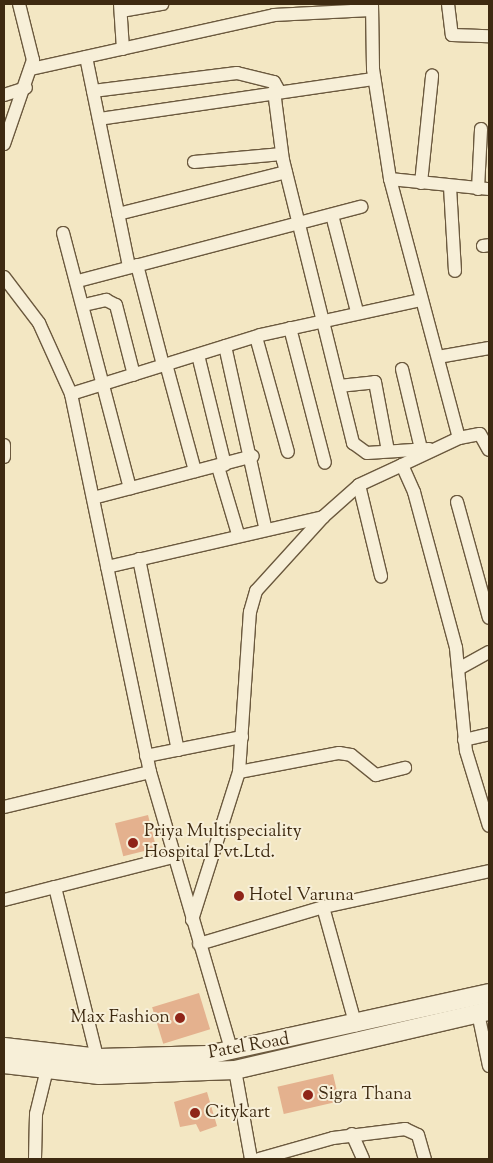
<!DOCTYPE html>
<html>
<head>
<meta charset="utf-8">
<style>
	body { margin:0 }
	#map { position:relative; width:493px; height:1163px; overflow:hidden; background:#f3e7c3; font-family:"Sorts Mill Goudy",serif }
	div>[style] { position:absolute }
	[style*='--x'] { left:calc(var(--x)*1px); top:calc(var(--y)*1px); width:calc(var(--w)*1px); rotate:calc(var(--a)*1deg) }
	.building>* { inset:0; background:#e4b18e; transform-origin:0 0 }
	.roads { filter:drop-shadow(1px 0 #6b593e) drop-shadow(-1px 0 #6b593e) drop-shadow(0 1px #6b593e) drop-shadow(0 -1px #6b593e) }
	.street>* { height:12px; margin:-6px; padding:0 6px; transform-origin:6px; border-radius:6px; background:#f7efd8 }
	.secondary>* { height:18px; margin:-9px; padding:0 9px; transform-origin:9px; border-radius:9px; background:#f7efd8 }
	.dots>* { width:14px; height:14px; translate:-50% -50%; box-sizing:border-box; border:2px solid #f7efd8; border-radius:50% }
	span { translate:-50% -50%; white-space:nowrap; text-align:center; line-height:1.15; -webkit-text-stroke:4px #f7efd8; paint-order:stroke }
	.poi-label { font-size:18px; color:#3e2a11 }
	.left { translate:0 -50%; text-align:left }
	.right { translate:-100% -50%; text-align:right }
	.street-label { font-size:18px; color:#3e2a11 }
	.frame { position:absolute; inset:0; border:5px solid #3e2a11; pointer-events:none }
</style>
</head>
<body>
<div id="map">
	<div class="building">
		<i style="left:148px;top:815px;width:34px;height:34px;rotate:76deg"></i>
		<i style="left:199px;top:993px;width:38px;height:49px;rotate:73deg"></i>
		<i style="left:333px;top:1074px;width:28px;height:57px;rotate:77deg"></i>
		<i style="clip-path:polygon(207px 1092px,217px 1126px,200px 1132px,196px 1124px,180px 1127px,174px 1102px)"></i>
	</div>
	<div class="roads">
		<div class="street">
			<i style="--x:120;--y:4;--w:45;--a:86.2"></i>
			<i style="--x:372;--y:4;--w:65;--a:89.1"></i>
			<i style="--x:373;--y:69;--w:111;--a:81.2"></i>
			<i style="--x:390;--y:179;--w:268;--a:75.1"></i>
			<i style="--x:459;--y:438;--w:63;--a:154.7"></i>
			<i style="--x:402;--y:465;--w:30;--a:66"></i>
			<i style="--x:414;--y:492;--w:162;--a:74.9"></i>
			<i style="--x:456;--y:648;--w:103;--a:84.5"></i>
			<i style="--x:466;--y:751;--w:78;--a:73"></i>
			<i style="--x:448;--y:4;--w:31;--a:83"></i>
			<i style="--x:452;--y:35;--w:37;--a:2"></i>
			<i style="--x:121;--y:11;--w:42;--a:-9.7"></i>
			<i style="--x:86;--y:57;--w:214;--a:78.4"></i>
			<i style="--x:31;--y:69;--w:249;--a:-12.5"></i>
			<i style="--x:274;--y:15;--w:97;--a:-3"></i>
			<i style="--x:93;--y:91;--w:145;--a:-7.1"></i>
			<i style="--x:237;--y:73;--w:38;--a:14"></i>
			<i style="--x:274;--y:82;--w:10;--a:61"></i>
			<i style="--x:274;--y:91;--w:70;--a:82.6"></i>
			<i style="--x:283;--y:160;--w:292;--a:76.1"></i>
			<i style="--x:353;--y:443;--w:17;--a:36"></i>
			<i style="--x:367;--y:453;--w:62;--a:-3.7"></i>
			<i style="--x:4;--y:95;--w:23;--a:-18"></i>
			<i style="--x:99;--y:119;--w:278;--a:-8.3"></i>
			<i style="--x:4;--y:144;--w:89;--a:-71"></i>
			<i style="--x:33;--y:60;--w:58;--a:-104"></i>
			<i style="--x:194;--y:162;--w:88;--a:-5.2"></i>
			<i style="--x:390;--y:179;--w:100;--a:5.8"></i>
			<i style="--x:421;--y:183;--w:108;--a:-84.1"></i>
			<i style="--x:450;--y:187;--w:84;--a:86.6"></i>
			<i style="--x:478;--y:189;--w:60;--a:-87.1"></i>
			<i style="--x:118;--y:214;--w:173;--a:-14"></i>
			<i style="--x:332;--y:215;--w:100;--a:75.5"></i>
			<i style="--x:63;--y:233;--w:264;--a:75.3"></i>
			<i style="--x:483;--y:246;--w:6;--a:-9"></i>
			<i style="--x:137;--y:265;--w:103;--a:75.4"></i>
			<i style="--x:4;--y:277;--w:58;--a:52.7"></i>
			<i style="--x:39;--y:323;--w:78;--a:65.7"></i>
			<i style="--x:71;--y:394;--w:386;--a:78.2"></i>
			<i style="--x:150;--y:772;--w:292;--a:73.7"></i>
			<i style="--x:78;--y:281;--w:293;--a:-14.7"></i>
			<i style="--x:84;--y:305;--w:23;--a:-13"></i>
			<i style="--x:106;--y:300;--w:11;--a:27"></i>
			<i style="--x:116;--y:305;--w:72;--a:75.6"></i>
			<i style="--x:290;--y:328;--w:139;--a:75.5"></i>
			<i style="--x:256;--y:337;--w:119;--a:74.5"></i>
			<i style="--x:225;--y:346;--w:185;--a:77.5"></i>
			<i style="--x:198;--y:355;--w:113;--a:76.2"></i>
			<i style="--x:438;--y:357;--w:52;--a:-10"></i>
			<i style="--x:166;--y:364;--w:111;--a:74.8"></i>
			<i style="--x:402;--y:369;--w:82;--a:76.6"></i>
			<i style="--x:339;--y:386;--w:36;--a:-6"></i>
			<i style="--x:375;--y:382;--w:70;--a:79.3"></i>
			<i style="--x:71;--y:394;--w:198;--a:-17.3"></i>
			<i style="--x:260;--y:335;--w:165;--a:-12.3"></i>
			<i style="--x:459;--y:438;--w:21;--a:-11"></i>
			<i style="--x:480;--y:434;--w:18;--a:61"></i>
			<i style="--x:4;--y:445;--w:12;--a:90"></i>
			<i style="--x:218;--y:467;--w:70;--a:73.4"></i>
			<i style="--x:359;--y:485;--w:94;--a:76.4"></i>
			<i style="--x:93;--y:498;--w:165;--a:-14.7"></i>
			<i style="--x:457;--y:502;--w:120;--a:74.6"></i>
			<i style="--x:139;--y:559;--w:195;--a:78.5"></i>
			<i style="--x:107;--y:567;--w:222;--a:-13"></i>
			<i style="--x:460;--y:668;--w:33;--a:-29"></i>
			<i style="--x:464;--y:740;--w:26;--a:-13"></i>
			<i style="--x:146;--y:756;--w:98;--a:-11.2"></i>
			<i style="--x:239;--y:772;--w:102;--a:-10.8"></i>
			<i style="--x:339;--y:753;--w:12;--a:9"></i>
			<i style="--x:351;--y:755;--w:32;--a:39"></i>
			<i style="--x:376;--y:775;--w:30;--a:-14"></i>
			<i style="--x:4;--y:807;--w:150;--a:-13.5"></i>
			<i style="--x:4;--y:900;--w:53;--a:-14.3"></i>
			<i style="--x:323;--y:907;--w:123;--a:74.5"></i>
			<i style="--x:192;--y:920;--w:155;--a:-72.4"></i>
			<i style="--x:239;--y:772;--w:160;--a:-86.1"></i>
			<i style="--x:250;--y:612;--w:22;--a:-74"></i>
			<i style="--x:256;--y:591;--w:100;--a:-47.8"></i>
			<i style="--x:323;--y:517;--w:48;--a:-41.6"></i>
			<i style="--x:359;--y:485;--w:47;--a:-24.9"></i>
			<i style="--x:199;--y:944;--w:129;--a:-16.6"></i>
			<i style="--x:323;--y:907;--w:170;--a:-12.2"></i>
			<i style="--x:478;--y:1013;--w:54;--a:78.3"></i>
			<i style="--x:99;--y:1065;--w:183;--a:-103.9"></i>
			<i style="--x:55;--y:887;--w:122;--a:-14.3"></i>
			<i style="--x:235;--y:1070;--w:90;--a:79.8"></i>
			<i style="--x:352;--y:1134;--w:27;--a:66"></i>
			<i style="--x:35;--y:1159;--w:45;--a:-88.7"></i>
			<i style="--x:36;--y:1114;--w:55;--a:-76.2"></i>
			<i style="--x:259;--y:1159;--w:77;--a:-15.8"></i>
			<i style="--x:333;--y:1138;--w:73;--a:-7.1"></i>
			<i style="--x:405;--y:1129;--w:14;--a:25"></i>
			<i style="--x:418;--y:1135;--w:25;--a:74"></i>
		</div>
		<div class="secondary">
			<i style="--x:4;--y:1047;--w:96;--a:6.6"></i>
			<i style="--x:99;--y:1058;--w:109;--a:-1.6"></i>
			<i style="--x:208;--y:1055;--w:288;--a:-12.4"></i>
			<i style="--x:4;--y:1064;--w:96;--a:6.6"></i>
			<i style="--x:99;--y:1075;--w:136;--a:-2.1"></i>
			<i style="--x:235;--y:1070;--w:261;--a:-13.1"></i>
		</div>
	</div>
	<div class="dots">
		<i style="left:133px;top:843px;background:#8f2418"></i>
		<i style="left:239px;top:896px;background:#8f2418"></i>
		<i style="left:180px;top:1018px;background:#8f2418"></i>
		<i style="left:308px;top:1095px;background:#8f2418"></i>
		<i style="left:195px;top:1113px;background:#8f2418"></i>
	</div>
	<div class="poi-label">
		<span class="left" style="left:144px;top:843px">Priya Multispeciality<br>Hospital Pvt.Ltd.</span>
		<span class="left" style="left:249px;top:896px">Hotel Varuna</span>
		<span class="right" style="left:170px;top:1018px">Max Fashion</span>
		<span class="left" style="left:318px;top:1095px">Sigra Thana</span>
		<span class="left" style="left:205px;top:1113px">Citykart</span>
	</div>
	<div class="street-label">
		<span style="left:249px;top:1047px;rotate:-10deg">Patel Road</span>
	</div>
	<div class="frame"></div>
</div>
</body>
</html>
